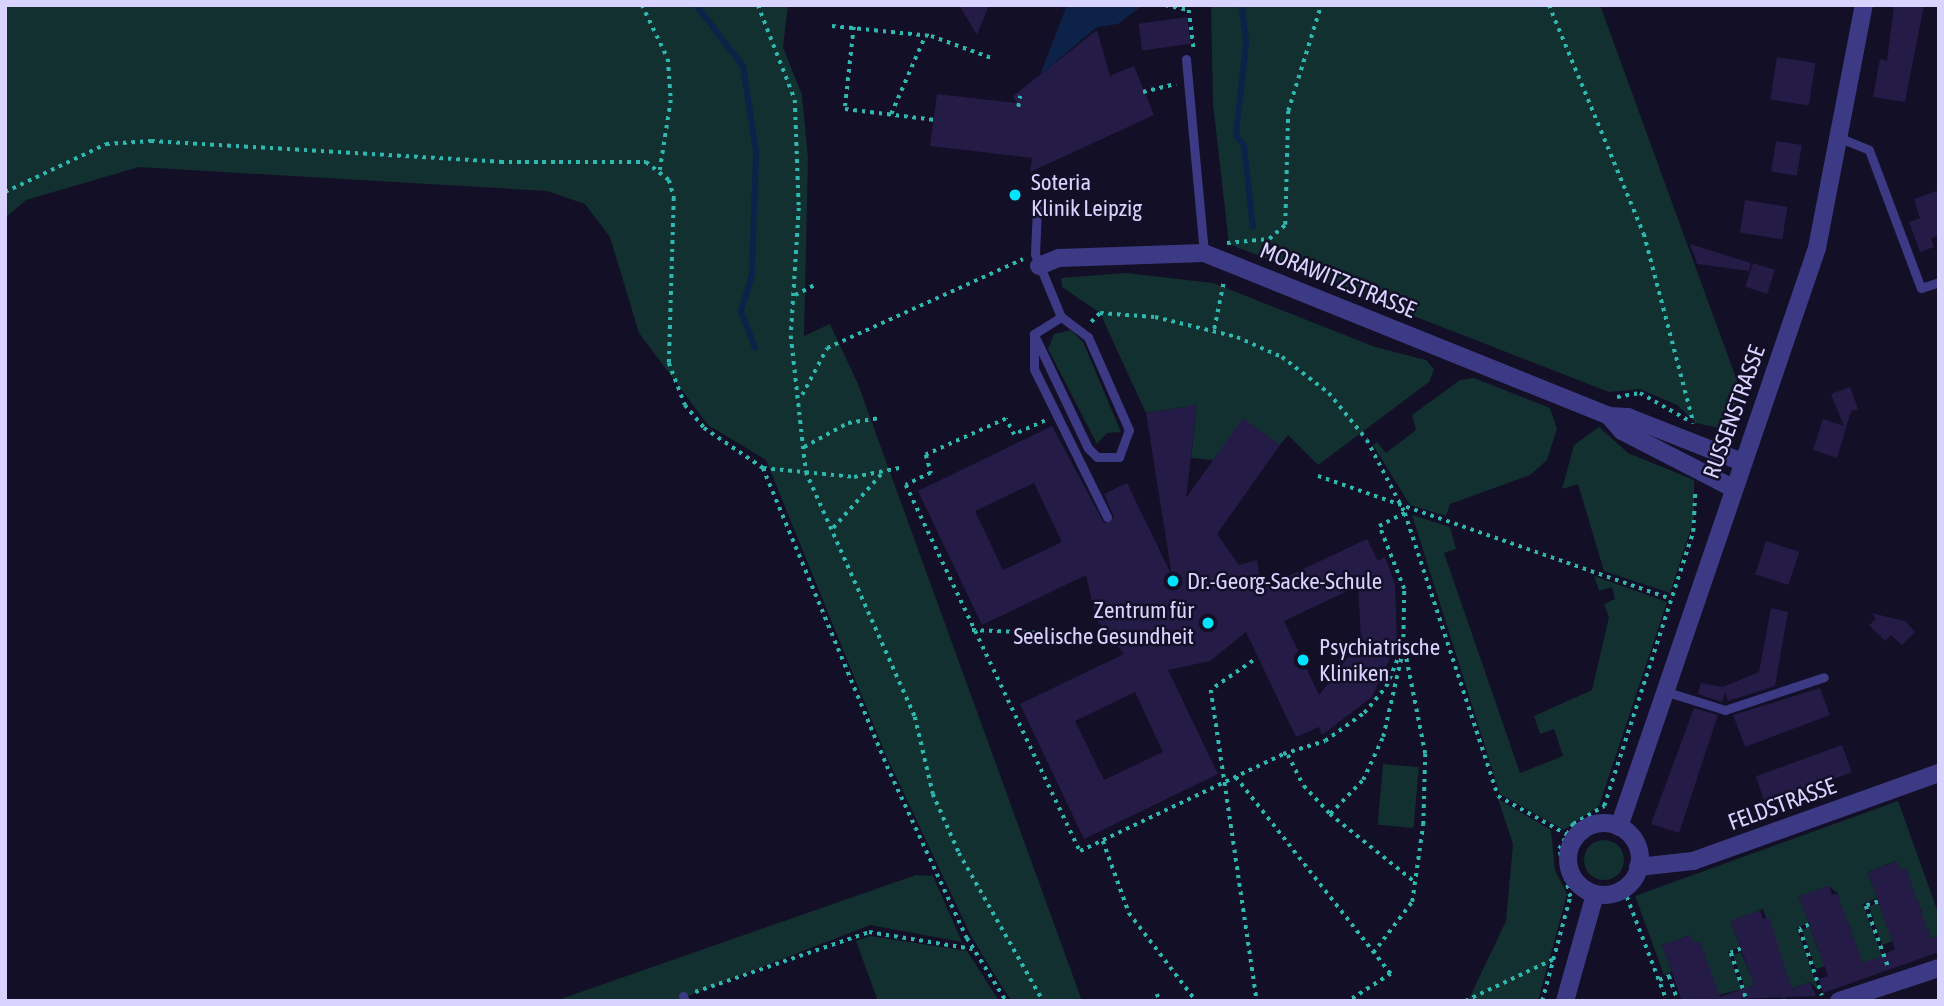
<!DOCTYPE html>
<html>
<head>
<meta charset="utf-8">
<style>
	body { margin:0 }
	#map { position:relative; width:1944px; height:1006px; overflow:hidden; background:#130f26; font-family:"Asap Condensed",sans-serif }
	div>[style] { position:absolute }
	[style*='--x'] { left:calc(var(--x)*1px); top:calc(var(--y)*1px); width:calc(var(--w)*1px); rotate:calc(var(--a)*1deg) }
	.green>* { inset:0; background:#12302f; transform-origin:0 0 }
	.round { border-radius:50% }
	.water>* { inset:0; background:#0c2248 }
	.stream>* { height:6px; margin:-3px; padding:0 3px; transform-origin:3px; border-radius:3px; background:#0c2248 }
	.building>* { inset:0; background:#241b47; transform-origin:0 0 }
	.path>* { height:3.5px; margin-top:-1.75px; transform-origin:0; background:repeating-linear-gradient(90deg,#2fb8b0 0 3.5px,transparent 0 8.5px) }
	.service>* { height:9px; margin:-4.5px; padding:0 4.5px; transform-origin:4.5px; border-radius:4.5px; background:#3d3a85 }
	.minor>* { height:18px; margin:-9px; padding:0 9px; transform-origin:9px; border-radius:9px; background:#3d3a85 }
	.tertiary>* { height:18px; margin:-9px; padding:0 9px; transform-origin:9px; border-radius:9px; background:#3d3a85 }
	.tertiary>.ring { margin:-9px; padding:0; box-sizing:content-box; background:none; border:18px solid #3d3a85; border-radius:50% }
	.dots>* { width:19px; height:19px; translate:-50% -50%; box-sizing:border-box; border:4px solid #130f26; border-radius:50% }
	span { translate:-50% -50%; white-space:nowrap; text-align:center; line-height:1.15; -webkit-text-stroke:5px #130f26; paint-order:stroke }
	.poi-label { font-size:23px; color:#d9d4ff }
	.left { translate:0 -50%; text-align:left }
	.right { translate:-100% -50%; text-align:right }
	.street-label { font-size:23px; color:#d9d4ff }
	.frame { position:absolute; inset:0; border:7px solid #d9d4ff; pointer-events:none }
</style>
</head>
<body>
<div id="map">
	<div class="green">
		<i style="clip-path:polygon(5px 5px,788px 5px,783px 47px,802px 95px,808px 158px,804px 336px,830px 324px,858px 384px,1082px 1001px,1012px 1001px,1000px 984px,970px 934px,885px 753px,766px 460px,708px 425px,639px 333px,610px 237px,585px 204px,547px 191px,139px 167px,26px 200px,5px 218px)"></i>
		<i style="clip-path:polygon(1211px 5px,1600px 5px,1744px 400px,1728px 430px,1696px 423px,1677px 405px,1640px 389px,1609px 392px,1229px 244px,1213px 104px)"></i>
		<i style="clip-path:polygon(1126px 273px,1213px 283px,1375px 347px,1426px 360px,1434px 369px,1429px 382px,1318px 465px,1288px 435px,1280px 445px,1213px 460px,1191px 458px,1197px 405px,1146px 413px,1100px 313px,1062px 287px,1061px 278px)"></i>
		<i style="clip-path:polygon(1071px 330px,1083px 342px,1121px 432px,1107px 433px,1097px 444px,1048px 349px,1054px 334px)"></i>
		<i style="clip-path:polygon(1474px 378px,1550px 408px,1557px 429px,1547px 460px,1530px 475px,1450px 504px,1446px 516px,1410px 505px,1373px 445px,1377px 442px,1386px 453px,1416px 430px,1412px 415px,1460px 380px)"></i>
		<i style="clip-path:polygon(1599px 427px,1628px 453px,1694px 480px,1694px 519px,1670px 593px,1604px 571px,1578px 484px,1562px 489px,1574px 445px)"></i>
		<i style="clip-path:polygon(1412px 515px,1450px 527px,1456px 549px,1444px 553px,1520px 773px,1563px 756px,1554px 729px,1540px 734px,1534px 716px,1592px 690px,1609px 617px,1604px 604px,1615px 599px,1612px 587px,1599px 591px,1594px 576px,1667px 602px,1599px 806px,1564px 830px,1500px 794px)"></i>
		<i style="left:1383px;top:764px;width:36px;height:61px;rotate:5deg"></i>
		<i style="clip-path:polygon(1498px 799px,1551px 830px,1555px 870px,1567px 894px,1538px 1001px,1468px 1001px,1506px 921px,1513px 844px)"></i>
		<i style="clip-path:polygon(1898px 801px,1939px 915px,1939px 936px,1918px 944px,1908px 936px,1882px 945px,1869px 906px,1879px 903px,1887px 927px,1922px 912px,1917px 899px,1911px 901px,1906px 868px,1900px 870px,1896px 861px,1868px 872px,1877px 898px,1863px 904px,1886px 967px,1852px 968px,1842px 960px,1816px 969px,1802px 930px,1810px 927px,1819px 952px,1853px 937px,1849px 924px,1842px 926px,1838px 893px,1828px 886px,1799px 897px,1809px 923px,1797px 928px,1819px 991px,1810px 982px,1783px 992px,1786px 1001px,1779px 994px,1747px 993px,1733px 955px,1741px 952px,1751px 976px,1782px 962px,1763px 909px,1731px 921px,1740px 947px,1728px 952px,1746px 1001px,1738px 990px,1696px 1001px,1691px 935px,1662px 945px,1672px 972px,1664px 975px,1635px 896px)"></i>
		<i class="round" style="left:1584px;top:840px;width:40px;height:40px"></i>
		<i style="clip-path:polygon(916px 875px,933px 876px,962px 942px,870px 925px,675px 1001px,555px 1001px)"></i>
		<i style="clip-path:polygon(870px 936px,967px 951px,999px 1001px,878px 1001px,856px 941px)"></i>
	</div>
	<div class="water">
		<i style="clip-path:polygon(1067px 5px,1080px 6px,1143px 5px,1118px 24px,1097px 27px,1040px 75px)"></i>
	</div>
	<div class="stream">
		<i style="--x:696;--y:5;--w:77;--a:52.4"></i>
		<i style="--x:743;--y:66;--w:87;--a:81.4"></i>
		<i style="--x:756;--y:152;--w:123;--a:91.9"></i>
		<i style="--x:752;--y:275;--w:38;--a:107"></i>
		<i style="--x:741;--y:311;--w:39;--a:69"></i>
		<i style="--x:1242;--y:5;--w:39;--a:84"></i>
		<i style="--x:1246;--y:44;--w:92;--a:96.3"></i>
		<i style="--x:1236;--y:135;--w:14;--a:54"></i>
		<i style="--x:1244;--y:146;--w:81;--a:83.7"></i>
	</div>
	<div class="building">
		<i style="clip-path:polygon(959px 5px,989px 5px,977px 35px)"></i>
		<i style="clip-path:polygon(1894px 5px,1924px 5px,1905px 102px,1873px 97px,1880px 59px,1887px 61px)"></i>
		<i style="left:1187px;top:17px;width:27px;height:49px;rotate:82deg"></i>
		<i style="clip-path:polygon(1097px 30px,1110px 76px,1134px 66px,1154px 115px,1030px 172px,1032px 158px,930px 146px,937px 94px,1017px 103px,1013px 96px)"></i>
		<i style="left:1777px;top:57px;width:39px;height:43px;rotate:9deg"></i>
		<i style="left:1776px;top:141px;width:26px;height:31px;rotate:9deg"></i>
		<i style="clip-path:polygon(1939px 190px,1939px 235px,1931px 238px,1934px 247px,1920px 252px,1909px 222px,1920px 218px,1914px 199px)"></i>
		<i style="left:1745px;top:200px;width:43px;height:33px;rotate:9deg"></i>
		<i style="clip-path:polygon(1690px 244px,1751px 263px,1749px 271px,1697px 264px)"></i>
		<i style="left:1753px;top:263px;width:23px;height:25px;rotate:18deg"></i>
		<i style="clip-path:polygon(1850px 387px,1858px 409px,1851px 411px,1837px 458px,1813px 450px,1823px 419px,1844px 426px,1831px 394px)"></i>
		<i style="clip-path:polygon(evenodd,1197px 405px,1186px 498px,1243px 418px,1280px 445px,1217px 534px,1239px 565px,1257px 560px,1261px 589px,1367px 539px,1378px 561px,1385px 557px,1395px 584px,1397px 643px,1372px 697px,1322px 735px,1319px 727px,1296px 737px,1246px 632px,1210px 661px,1168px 670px,1218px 774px,1084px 839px,1020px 704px,1124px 654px,1096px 619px,1086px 575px,982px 625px,918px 491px,1052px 426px,1104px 523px,1114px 517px,1104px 494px,1127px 483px,1172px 576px,1146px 413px,1197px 405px,1034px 483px,1062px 542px,1003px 570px,975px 511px,1034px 483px,1197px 405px,1358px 586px,1361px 640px,1319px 695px,1284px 621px,1358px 586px,1197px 405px,1135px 692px,1163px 752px,1104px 780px,1075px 721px,1135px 692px)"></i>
		<i style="left:1766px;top:541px;width:35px;height:35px;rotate:18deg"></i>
		<i style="clip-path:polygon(1771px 608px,1788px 612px,1775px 686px,1728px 701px,1725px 692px,1722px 702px,1698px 694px,1701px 683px,1723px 687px,1759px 672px)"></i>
		<i style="clip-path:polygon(1871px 613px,1905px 621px,1915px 632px,1902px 645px,1891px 635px,1885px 641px,1869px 625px,1876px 619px)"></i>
		<i style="clip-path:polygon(1820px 688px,1830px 715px,1745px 747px,1733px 715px)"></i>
		<i style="clip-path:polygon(1694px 708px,1718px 715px,1679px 833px,1651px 824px)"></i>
		<i style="left:1842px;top:745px;width:29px;height:92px;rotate:70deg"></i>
		<i style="clip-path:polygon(1897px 861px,1900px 870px,1906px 868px,1931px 939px,1939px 936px,1939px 952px,1823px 993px,1819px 979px,1828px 976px,1799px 896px,1829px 886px,1832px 895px,1837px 893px,1863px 963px,1879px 957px,1895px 949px,1868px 872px)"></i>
		<i style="clip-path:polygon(1760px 910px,1763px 919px,1769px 917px,1792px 989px,1810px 982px,1816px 996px,1682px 1001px,1662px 945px,1691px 935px,1694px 943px,1700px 941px,1720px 997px,1754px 985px,1731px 921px)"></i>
	</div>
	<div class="path">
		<i style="--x:642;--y:5;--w:60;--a:64.3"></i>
		<i style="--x:668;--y:59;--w:41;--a:85.8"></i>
		<i style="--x:671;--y:100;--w:71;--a:98.9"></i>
		<i style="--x:758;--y:5;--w:102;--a:68.7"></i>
		<i style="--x:795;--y:100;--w:108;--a:87.9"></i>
		<i style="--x:799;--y:208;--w:128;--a:93.6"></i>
		<i style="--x:791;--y:336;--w:137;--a:83.7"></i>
		<i style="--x:806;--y:472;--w:268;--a:66"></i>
		<i style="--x:915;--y:717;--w:79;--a:76.8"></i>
		<i style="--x:933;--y:794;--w:64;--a:66.2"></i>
		<i style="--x:959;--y:853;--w:170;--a:60.4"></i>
		<i style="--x:1165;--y:5;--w:25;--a:12"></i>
		<i style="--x:1189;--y:10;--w:38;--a:83"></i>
		<i style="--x:1549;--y:5;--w:248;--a:67.5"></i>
		<i style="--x:1644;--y:234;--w:196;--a:75.3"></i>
		<i style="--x:832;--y:26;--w:100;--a:5.8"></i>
		<i style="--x:931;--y:36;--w:64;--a:20.1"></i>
		<i style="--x:854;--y:27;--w:82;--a:96.3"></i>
		<i style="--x:845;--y:109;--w:91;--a:7"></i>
		<i style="--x:1143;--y:92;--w:34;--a:-14"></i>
		<i style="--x:1018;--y:107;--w:11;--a:-80"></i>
		<i style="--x:891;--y:114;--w:85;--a:-66.4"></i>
		<i style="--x:5;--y:192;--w:112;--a:-25.4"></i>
		<i style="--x:106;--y:144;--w:45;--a:-3.8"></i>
		<i style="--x:151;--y:141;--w:350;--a:3.4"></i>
		<i style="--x:500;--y:162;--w:146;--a:0"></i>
		<i style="--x:646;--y:162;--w:29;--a:38"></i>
		<i style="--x:669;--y:180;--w:19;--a:74"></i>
		<i style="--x:674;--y:198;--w:165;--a:91.7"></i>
		<i style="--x:669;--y:363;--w:45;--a:69.1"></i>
		<i style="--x:685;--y:405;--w:30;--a:50"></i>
		<i style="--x:704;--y:428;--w:71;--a:34.1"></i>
		<i style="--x:763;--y:468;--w:91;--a:5.6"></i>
		<i style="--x:854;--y:477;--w:46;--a:-11.3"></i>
		<i style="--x:1227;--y:243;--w:42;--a:-5.4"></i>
		<i style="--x:1269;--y:239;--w:21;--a:-41"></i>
		<i style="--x:1285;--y:225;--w:114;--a:-88.5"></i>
		<i style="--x:1288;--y:111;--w:111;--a:-72.7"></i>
		<i style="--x:795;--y:295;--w:25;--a:-27"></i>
		<i style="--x:1091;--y:322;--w:13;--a:-45"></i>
		<i style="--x:1100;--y:313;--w:55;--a:4.2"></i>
		<i style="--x:1155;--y:317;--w:84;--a:13.7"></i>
		<i style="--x:1237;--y:337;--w:49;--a:24"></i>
		<i style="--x:1282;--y:357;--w:59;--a:37.5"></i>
		<i style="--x:1329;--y:393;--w:60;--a:51"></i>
		<i style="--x:1367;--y:440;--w:82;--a:62.5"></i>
		<i style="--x:1214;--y:329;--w:50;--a:-78.5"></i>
		<i style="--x:802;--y:395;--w:53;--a:-62"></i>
		<i style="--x:827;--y:348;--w:215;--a:-24.4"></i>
		<i style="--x:1617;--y:397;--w:23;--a:-10"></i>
		<i style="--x:1640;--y:393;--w:55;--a:29.4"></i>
		<i style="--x:1045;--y:421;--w:34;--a:156"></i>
		<i style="--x:1014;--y:435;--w:18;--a:-117"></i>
		<i style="--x:1006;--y:419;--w:88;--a:155.8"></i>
		<i style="--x:926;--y:455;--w:19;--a:74"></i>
		<i style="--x:931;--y:473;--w:28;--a:154"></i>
		<i style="--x:906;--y:485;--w:405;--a:64.6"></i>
		<i style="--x:1080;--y:851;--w:225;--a:-25.5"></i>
		<i style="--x:1283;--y:754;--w:44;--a:-17.2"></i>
		<i style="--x:1325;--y:741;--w:48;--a:-35.7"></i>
		<i style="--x:1364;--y:713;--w:34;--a:-50"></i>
		<i style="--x:1386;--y:687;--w:44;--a:-67.5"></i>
		<i style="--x:1403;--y:646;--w:57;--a:-89"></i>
		<i style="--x:1404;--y:589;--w:68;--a:-111.6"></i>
		<i style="--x:1379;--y:526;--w:29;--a:-27"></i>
		<i style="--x:1405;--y:513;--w:298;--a:71.8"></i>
		<i style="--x:1498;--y:796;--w:88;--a:29.2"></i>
		<i style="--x:804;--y:447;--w:50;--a:-28.6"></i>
		<i style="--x:848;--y:423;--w:32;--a:-9"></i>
		<i style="--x:763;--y:468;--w:323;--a:67.4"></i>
		<i style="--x:887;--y:766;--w:190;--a:65.1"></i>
		<i style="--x:967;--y:938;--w:74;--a:58.2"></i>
		<i style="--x:1318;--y:476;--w:374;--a:19.2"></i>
		<i style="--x:833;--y:528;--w:75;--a:-48.2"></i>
		<i style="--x:972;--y:630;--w:93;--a:2.5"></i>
		<i style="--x:1253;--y:661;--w:51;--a:145.4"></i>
		<i style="--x:1211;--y:690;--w:314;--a:81.6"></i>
		<i style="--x:1288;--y:755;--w:35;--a:63"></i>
		<i style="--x:1304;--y:786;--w:38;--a:47"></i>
		<i style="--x:1330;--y:814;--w:110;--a:38.7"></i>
		<i style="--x:1236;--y:777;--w:251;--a:51.8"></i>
		<i style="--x:1391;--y:974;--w:50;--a:147.3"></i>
		<i style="--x:1330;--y:814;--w:47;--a:-45.9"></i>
		<i style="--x:1363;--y:780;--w:47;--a:-65.1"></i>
		<i style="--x:1383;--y:737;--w:85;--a:-77.1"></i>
		<i style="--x:1103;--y:841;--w:77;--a:70.1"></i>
		<i style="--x:1129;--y:913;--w:111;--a:52.7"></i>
		<i style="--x:1624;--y:889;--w:120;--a:69"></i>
		<i style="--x:1878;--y:902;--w:13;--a:162"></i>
		<i style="--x:1866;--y:906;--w:64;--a:69.9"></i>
		<i style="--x:1809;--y:925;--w:10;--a:156"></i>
		<i style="--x:1800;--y:929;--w:70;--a:71.6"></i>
		<i style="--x:1741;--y:949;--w:11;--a:158"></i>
		<i style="--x:1731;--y:953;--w:51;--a:71.6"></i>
		<i style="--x:1373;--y:953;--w:64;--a:-52.6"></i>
		<i style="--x:1412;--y:902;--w:78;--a:-81.9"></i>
		<i style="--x:1423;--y:825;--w:71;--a:-88.4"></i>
		<i style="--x:1425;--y:754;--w:108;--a:-101.2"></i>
		<i style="--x:1669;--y:976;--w:27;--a:70"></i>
		<i style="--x:1659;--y:980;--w:15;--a:-20"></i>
		<i style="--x:695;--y:992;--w:184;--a:-19"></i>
		<i style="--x:869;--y:932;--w:105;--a:9.3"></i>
		<i style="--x:1157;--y:994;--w:8;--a:67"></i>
		<i style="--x:1210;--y:1001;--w:1;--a:-45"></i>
		<i style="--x:1465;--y:1001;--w:98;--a:-25.3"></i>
		<i style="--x:1542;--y:1001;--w:108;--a:-74.9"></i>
		<i style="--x:1570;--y:897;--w:49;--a:-102.9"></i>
		<i style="--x:1559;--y:849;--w:29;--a:-61"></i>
		<i style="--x:1573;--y:824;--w:36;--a:-30"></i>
		<i style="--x:1604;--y:806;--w:288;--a:-72"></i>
		<i style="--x:1693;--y:532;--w:39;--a:-87"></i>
	</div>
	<div class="service">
		<i style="--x:1186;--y:59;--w:195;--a:84.7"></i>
		<i style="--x:1840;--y:138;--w:31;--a:22"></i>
		<i style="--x:1869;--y:150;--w:147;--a:69.4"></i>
		<i style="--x:1921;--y:288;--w:19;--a:-18"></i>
		<i style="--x:1037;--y:208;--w:46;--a:92.5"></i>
		<i style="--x:1035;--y:254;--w:68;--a:67.6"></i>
		<i style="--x:1061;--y:317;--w:32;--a:148"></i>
		<i style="--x:1034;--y:334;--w:35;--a:90"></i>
		<i style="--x:1034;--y:369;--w:165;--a:63.7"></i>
		<i style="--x:1036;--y:339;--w:121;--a:64.5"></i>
		<i style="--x:1088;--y:448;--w:13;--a:45"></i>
		<i style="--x:1097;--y:457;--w:22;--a:0"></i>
		<i style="--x:1119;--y:457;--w:29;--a:-70"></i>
		<i style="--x:1129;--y:430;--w:102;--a:-113.8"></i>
		<i style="--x:1088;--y:337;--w:34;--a:-143"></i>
		<i style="--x:1667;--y:692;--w:61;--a:17.2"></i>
		<i style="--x:1725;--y:710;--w:104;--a:-18.4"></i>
		<i style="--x:683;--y:996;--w:5;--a:68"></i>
	</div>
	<div class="minor">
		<i style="--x:1039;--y:266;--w:22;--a:-22"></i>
		<i style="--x:1059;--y:258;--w:145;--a:-2"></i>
		<i style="--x:1204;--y:253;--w:437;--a:21.9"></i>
		<i style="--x:1609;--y:416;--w:19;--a:3"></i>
		<i style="--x:1628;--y:417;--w:123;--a:21.5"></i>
		<i style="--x:1609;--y:416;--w:20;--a:49"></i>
		<i style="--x:1622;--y:431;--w:125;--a:27.2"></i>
		<i style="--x:1638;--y:867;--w:55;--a:-6.2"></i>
		<i style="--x:1693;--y:861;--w:261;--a:-19.7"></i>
		<i style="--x:1839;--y:1001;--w:105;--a:-18.3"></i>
	</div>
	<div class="tertiary">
		<i class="ring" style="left:1568px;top:823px;width:54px;height:54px"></i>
		<i style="--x:1619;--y:827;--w:612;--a:-71.12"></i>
		<i style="--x:1817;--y:248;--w:248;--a:-79.1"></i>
		<i style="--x:1565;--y:1001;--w:111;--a:-74.3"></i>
	</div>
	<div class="dots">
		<i style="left:1015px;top:195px;background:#00e5ff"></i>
		<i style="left:1173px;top:581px;background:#00e5ff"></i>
		<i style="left:1208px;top:623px;background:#00e5ff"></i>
		<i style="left:1303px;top:660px;background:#00e5ff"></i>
	</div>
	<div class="poi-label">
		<span class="left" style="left:1031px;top:195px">Soteria<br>Klinik Leipzig</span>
		<span class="left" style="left:1187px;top:581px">Dr.-Georg-Sacke-Schule</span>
		<span class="right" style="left:1194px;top:623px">Zentrum für<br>Seelische Gesundheit</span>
		<span class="left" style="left:1319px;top:660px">Psychiatrische<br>Kliniken</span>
	</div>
	<div class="street-label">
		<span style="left:1338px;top:280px;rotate:22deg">MORAWITZSTRASSE</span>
		<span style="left:1734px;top:412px;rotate:-70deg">RUSSENSTRASSE</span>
		<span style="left:1782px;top:804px;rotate:-20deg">FELDSTRASSE</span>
	</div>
	<div class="frame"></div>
</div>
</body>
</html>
